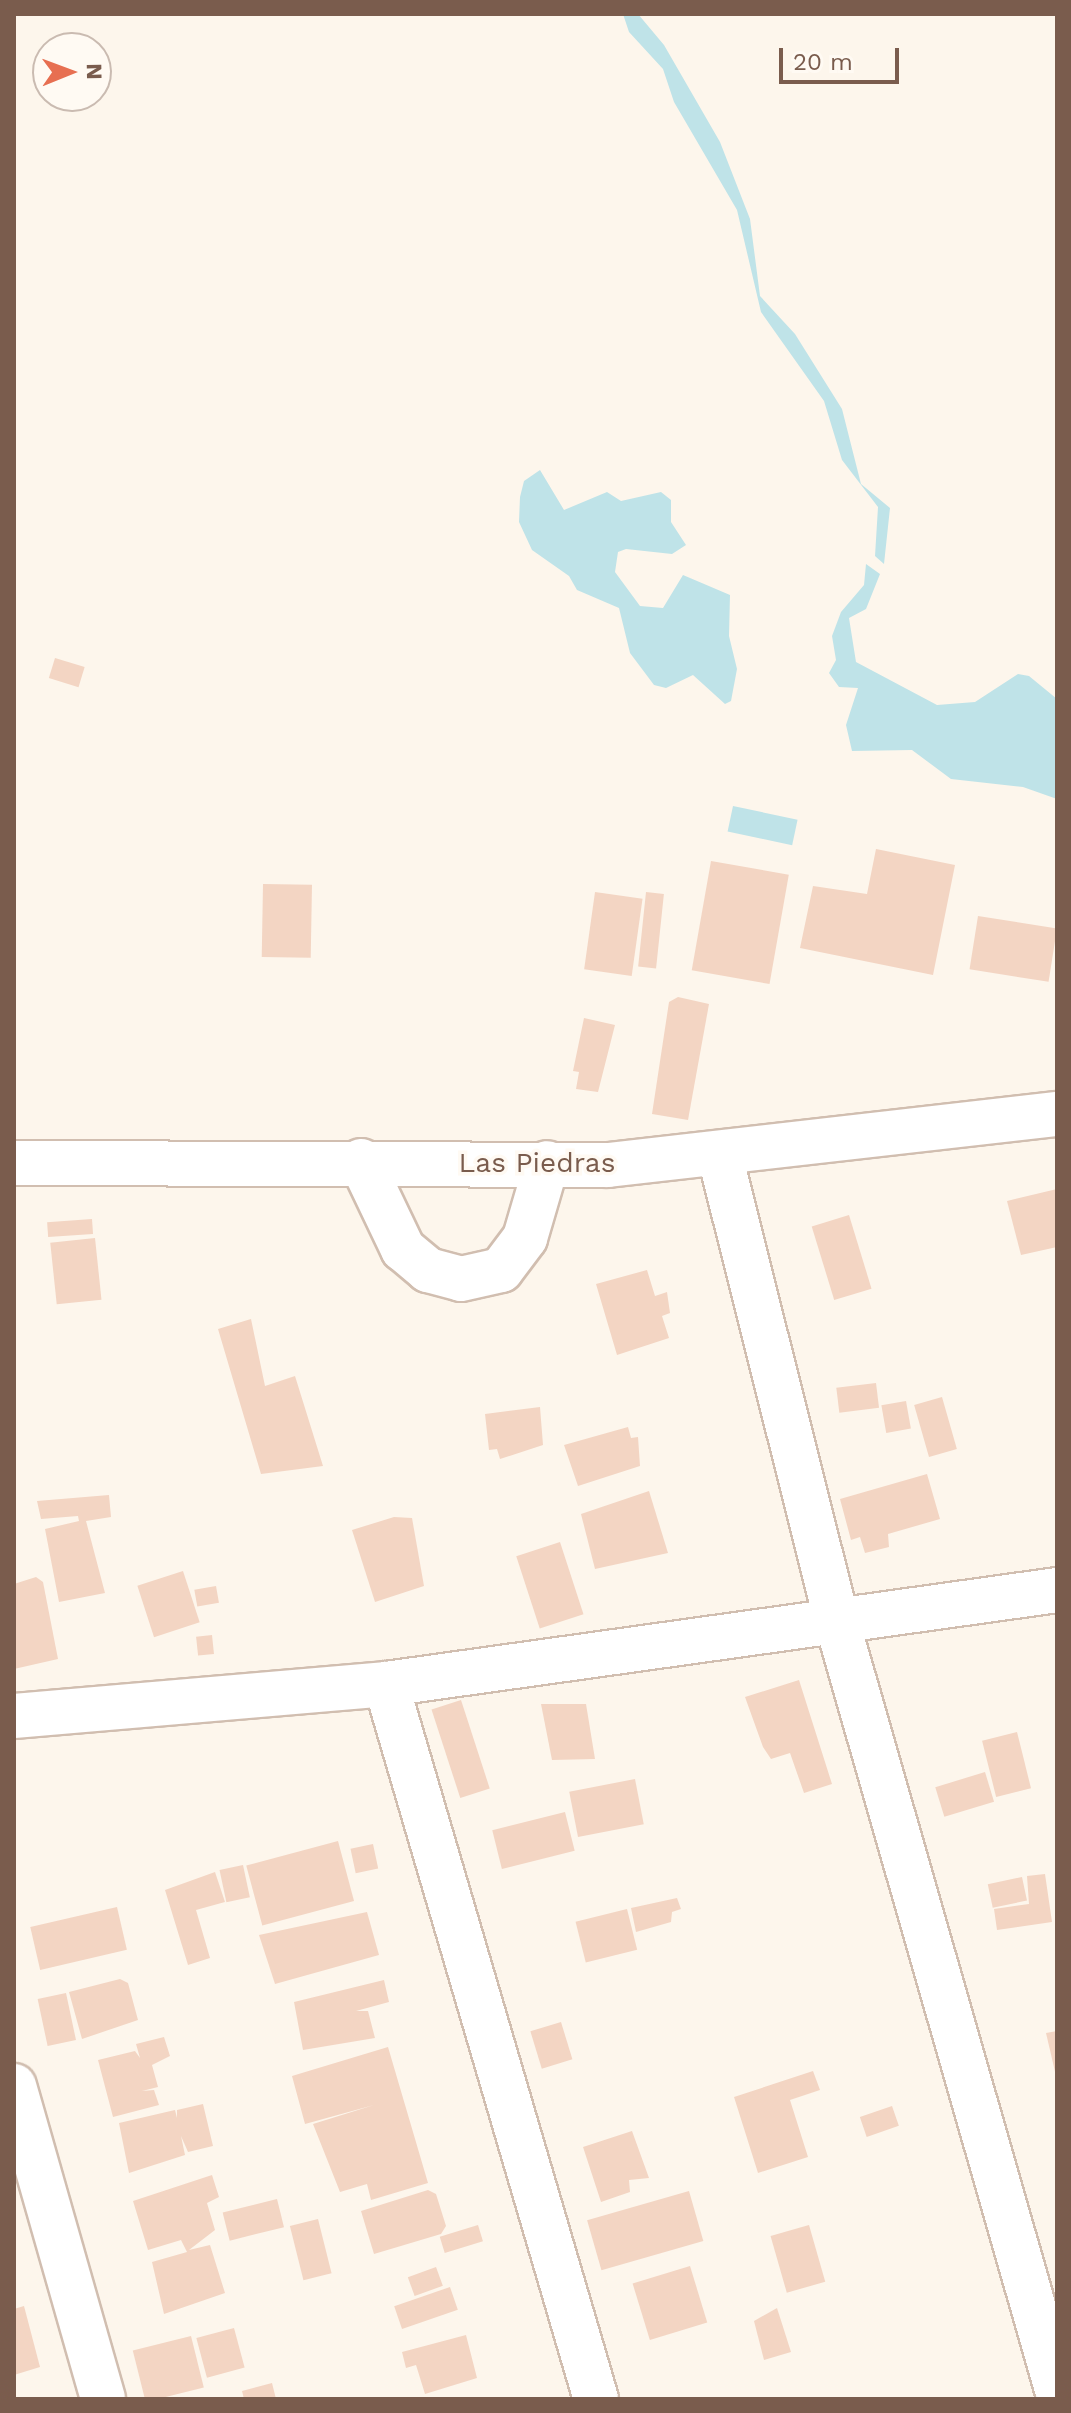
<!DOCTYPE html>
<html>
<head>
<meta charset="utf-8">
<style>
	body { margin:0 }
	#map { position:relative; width:1071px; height:2413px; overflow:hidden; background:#fdf6ec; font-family:"Work Sans",sans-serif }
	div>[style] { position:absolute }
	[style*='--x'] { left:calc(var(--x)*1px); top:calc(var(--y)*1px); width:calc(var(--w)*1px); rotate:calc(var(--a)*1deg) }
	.water>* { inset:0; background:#bfe3e8; transform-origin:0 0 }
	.building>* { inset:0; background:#f3d5c3; transform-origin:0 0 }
	.roads { filter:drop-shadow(2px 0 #d1beb0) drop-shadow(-2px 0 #d1beb0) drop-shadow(0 2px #d1beb0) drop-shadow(0 -2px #d1beb0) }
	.minor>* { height:44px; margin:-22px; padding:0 22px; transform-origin:22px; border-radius:22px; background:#fff }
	span { translate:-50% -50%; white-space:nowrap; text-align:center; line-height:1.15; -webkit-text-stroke:7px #fffaf3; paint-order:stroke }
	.street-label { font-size:28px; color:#7a5c4d }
	.frame { position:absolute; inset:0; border:16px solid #7a5c4d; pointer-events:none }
	.north { position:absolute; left:32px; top:32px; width:80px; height:80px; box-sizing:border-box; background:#fffaf3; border:2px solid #cabbb1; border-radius:50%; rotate:89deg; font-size:22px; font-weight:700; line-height:32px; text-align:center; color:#7a5c4d }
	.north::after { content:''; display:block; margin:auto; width:28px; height:36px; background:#e76f51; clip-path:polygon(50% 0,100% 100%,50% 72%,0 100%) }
	.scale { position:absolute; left:779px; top:48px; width:120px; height:36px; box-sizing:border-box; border:4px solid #7a5c4d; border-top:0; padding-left:10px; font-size:24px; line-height:28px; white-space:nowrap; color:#7a5c4d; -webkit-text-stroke:6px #fffaf3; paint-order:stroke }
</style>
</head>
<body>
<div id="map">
	<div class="water">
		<i style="clip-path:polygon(623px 14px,638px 14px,664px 45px,720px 142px,750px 219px,760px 296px,795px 334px,842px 409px,861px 484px,890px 508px,884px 564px,875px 556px,878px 507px,842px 460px,824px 401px,761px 312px,737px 210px,674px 102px,663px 69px,629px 32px)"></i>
		<i style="clip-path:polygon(540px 470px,564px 510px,607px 492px,621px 501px,661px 492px,671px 500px,671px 522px,686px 545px,672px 554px,626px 549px,618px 552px,615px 572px,640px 606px,663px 608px,683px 575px,730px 595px,729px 636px,737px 669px,731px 701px,725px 704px,693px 675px,666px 688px,654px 685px,630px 653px,619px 608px,577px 590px,569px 576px,532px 550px,519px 522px,520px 497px,524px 481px)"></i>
		<i style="clip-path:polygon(866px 564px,880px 574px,866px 609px,849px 618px,856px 662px,937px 705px,975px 702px,1018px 674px,1029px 676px,1057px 699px,1057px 799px,1023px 787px,951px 779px,912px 750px,852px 751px,846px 725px,858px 688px,839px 687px,829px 673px,836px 660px,832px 636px,841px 612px,864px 585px)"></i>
		<i style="left:733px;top:806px;width:66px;height:26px;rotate:12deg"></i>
	</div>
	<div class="building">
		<i style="left:55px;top:658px;width:31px;height:21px;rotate:17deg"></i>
		<i style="clip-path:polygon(876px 849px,955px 865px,933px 975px,800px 948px,813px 886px,867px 894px)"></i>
		<i style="left:711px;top:861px;width:79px;height:111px;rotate:10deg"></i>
		<i style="left:263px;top:884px;width:49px;height:73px;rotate:1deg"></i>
		<i style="left:595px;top:892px;width:48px;height:78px;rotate:8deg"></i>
		<i style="left:646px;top:892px;width:18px;height:75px;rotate:6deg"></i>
		<i style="left:978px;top:916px;width:80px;height:54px;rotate:9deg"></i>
		<i style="clip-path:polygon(678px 997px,709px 1004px,688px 1120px,652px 1114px,669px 1002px)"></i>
		<i style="clip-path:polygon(584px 1018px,615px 1025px,598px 1092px,576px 1089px,579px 1072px,573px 1071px)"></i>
		<i style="clip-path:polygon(1057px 1189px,1057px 1247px,1021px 1255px,1007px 1201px)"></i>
		<i style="left:849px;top:1215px;width:77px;height:39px;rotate:73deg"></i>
		<i style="left:92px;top:1219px;width:15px;height:45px;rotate:86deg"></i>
		<i style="left:95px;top:1238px;width:62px;height:45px;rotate:84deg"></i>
		<i style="clip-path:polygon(647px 1270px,655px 1296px,667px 1292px,670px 1313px,662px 1316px,669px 1338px,617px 1355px,596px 1284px)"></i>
		<i style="clip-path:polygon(251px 1319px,265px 1386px,295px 1376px,323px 1466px,261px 1474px,218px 1329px)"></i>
		<i style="left:876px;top:1383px;width:25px;height:40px;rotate:83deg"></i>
		<i style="left:942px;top:1397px;width:54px;height:29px;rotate:74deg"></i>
		<i style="left:906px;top:1401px;width:28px;height:25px;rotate:80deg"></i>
		<i style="clip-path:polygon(540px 1407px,543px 1445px,500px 1459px,497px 1449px,489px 1450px,485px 1414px)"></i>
		<i style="clip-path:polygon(628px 1427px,631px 1438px,638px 1437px,640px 1466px,578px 1486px,564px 1445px)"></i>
		<i style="clip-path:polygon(927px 1474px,940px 1519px,888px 1534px,889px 1547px,865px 1553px,860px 1537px,851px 1540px,840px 1499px)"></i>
		<i style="clip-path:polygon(649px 1491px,668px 1553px,595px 1569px,581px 1514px)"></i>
		<i style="clip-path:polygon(109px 1495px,111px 1517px,86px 1521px,105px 1593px,59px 1602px,45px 1529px,79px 1521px,78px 1516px,41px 1519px,37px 1501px)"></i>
		<i style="clip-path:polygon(394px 1517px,412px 1518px,424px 1586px,375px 1602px,352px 1530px)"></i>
		<i style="left:560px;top:1542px;width:76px;height:46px;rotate:72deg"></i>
		<i style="left:183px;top:1571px;width:54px;height:48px;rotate:72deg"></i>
		<i style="clip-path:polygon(36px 1577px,43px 1582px,58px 1659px,14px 1669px,14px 1584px)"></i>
		<i style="left:216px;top:1586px;width:17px;height:22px;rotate:80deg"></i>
		<i style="left:212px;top:1635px;width:19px;height:16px;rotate:84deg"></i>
		<i style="clip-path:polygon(799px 1680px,832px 1784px,804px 1793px,790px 1753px,771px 1759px,763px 1747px,745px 1697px)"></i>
		<i style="left:461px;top:1700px;width:93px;height:31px;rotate:72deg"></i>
		<i style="clip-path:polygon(541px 1704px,586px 1704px,595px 1759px,552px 1760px)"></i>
		<i style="left:1017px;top:1732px;width:58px;height:36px;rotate:76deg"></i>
		<i style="left:985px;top:1772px;width:31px;height:52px;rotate:73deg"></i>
		<i style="left:635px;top:1779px;width:46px;height:67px;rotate:79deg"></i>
		<i style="left:565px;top:1812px;width:40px;height:75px;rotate:76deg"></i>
		<i style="left:338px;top:1841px;width:62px;height:95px;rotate:75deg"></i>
		<i style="left:373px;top:1844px;width:25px;height:23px;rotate:78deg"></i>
		<i style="left:243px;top:1865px;width:33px;height:24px;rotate:78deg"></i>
		<i style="clip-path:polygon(215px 1872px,225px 1902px,196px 1910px,210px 1958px,188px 1965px,165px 1890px)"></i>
		<i style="clip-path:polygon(1045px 1874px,1052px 1922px,997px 1930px,994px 1909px,1029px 1904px,1027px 1876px)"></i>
		<i style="left:1022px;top:1877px;width:24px;height:35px;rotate:78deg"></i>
		<i style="clip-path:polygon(677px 1898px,681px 1909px,672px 1912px,671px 1922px,636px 1932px,631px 1908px)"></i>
		<i style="left:117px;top:1907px;width:44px;height:89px;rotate:77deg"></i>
		<i style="left:627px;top:1909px;width:42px;height:53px;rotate:76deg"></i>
		<i style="clip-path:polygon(367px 1912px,379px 1955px,275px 1984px,259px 1935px)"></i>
		<i style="clip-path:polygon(120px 1979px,128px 1983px,138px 2020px,82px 2039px,69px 1992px)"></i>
		<i style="clip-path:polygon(384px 1980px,389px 2002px,356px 2011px,368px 2011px,375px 2038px,303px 2050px,294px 2002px)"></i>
		<i style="left:66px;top:1993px;width:48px;height:29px;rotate:78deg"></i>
		<i style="left:561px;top:2022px;width:39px;height:32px;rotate:73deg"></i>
		<i style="clip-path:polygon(1057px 2031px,1057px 2075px,1056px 2076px,1046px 2033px)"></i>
		<i style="clip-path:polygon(164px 2037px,170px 2056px,152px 2065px,158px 2087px,142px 2091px,154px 2090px,159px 2105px,113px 2117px,98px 2060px,135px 2051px,140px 2058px,136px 2044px)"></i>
		<i style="clip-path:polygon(388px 2047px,428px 2183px,371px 2200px,367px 2184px,340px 2192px,313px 2124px,374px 2105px,305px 2124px,292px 2076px)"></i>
		<i style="clip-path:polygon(813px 2071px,820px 2090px,790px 2100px,808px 2157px,758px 2173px,734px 2097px)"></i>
		<i style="clip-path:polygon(203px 2104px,213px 2146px,188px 2152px,181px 2136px,185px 2155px,129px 2173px,119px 2123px,175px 2110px,177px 2118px,177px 2110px)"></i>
		<i style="left:892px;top:2106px;width:21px;height:34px;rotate:71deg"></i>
		<i style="clip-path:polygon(632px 2131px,649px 2178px,629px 2180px,630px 2192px,601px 2202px,583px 2147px)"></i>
		<i style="clip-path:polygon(212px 2175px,219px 2197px,207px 2203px,215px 2230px,189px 2250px,210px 2245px,225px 2293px,164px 2314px,152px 2262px,187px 2252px,181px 2240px,148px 2250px,133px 2201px)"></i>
		<i style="clip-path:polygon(428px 2190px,436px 2194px,446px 2226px,441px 2234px,374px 2254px,361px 2211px)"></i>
		<i style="left:689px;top:2191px;width:52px;height:106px;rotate:74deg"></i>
		<i style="left:277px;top:2199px;width:29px;height:56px;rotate:76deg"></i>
		<i style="left:318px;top:2219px;width:56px;height:29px;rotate:76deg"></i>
		<i style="left:478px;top:2225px;width:17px;height:40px;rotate:73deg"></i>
		<i style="left:809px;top:2225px;width:59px;height:40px;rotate:74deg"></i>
		<i style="left:690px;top:2266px;width:59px;height:60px;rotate:73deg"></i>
		<i style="left:436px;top:2267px;width:20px;height:30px;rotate:70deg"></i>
		<i style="left:450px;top:2287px;width:24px;height:59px;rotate:71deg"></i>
		<i style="clip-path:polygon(24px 2306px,40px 2367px,14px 2375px,14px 2309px)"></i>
		<i style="clip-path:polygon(777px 2308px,791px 2352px,764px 2360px,754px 2321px)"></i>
		<i style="left:234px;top:2328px;width:41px;height:39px;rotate:75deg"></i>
		<i style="clip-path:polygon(466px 2335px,477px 2378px,425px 2394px,416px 2365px,406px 2368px,402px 2352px)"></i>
		<i style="left:191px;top:2336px;width:53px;height:60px;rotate:76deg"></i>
		<i style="clip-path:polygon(272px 2383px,276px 2399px,244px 2399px,242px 2391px)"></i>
	</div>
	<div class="roads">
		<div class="minor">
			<i style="--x:720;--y:1156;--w:480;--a:75.9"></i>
			<i style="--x:837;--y:1622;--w:798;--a:74"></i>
			<i style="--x:361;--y:1161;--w:98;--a:64.5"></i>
			<i style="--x:403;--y:1249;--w:33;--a:40"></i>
			<i style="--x:428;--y:1270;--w:34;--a:15"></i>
			<i style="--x:461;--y:1279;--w:41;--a:-12.7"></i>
			<i style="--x:501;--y:1270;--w:40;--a:-53"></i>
			<i style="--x:525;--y:1238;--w:78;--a:-73.7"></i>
			<i style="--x:14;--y:1163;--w:594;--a:0.19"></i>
			<i style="--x:608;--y:1165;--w:452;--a:-6.5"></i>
			<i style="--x:386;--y:1684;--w:745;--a:73.63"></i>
			<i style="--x:14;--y:1716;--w:373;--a:-4.9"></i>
			<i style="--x:386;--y:1684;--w:678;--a:-7.97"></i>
			<i style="--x:14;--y:2086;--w:325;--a:74.1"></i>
		</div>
	</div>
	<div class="street-label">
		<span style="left:537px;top:1163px">Las Piedras</span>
	</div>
	<div class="frame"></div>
	<div class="north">N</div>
	<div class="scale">20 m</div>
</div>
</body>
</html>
